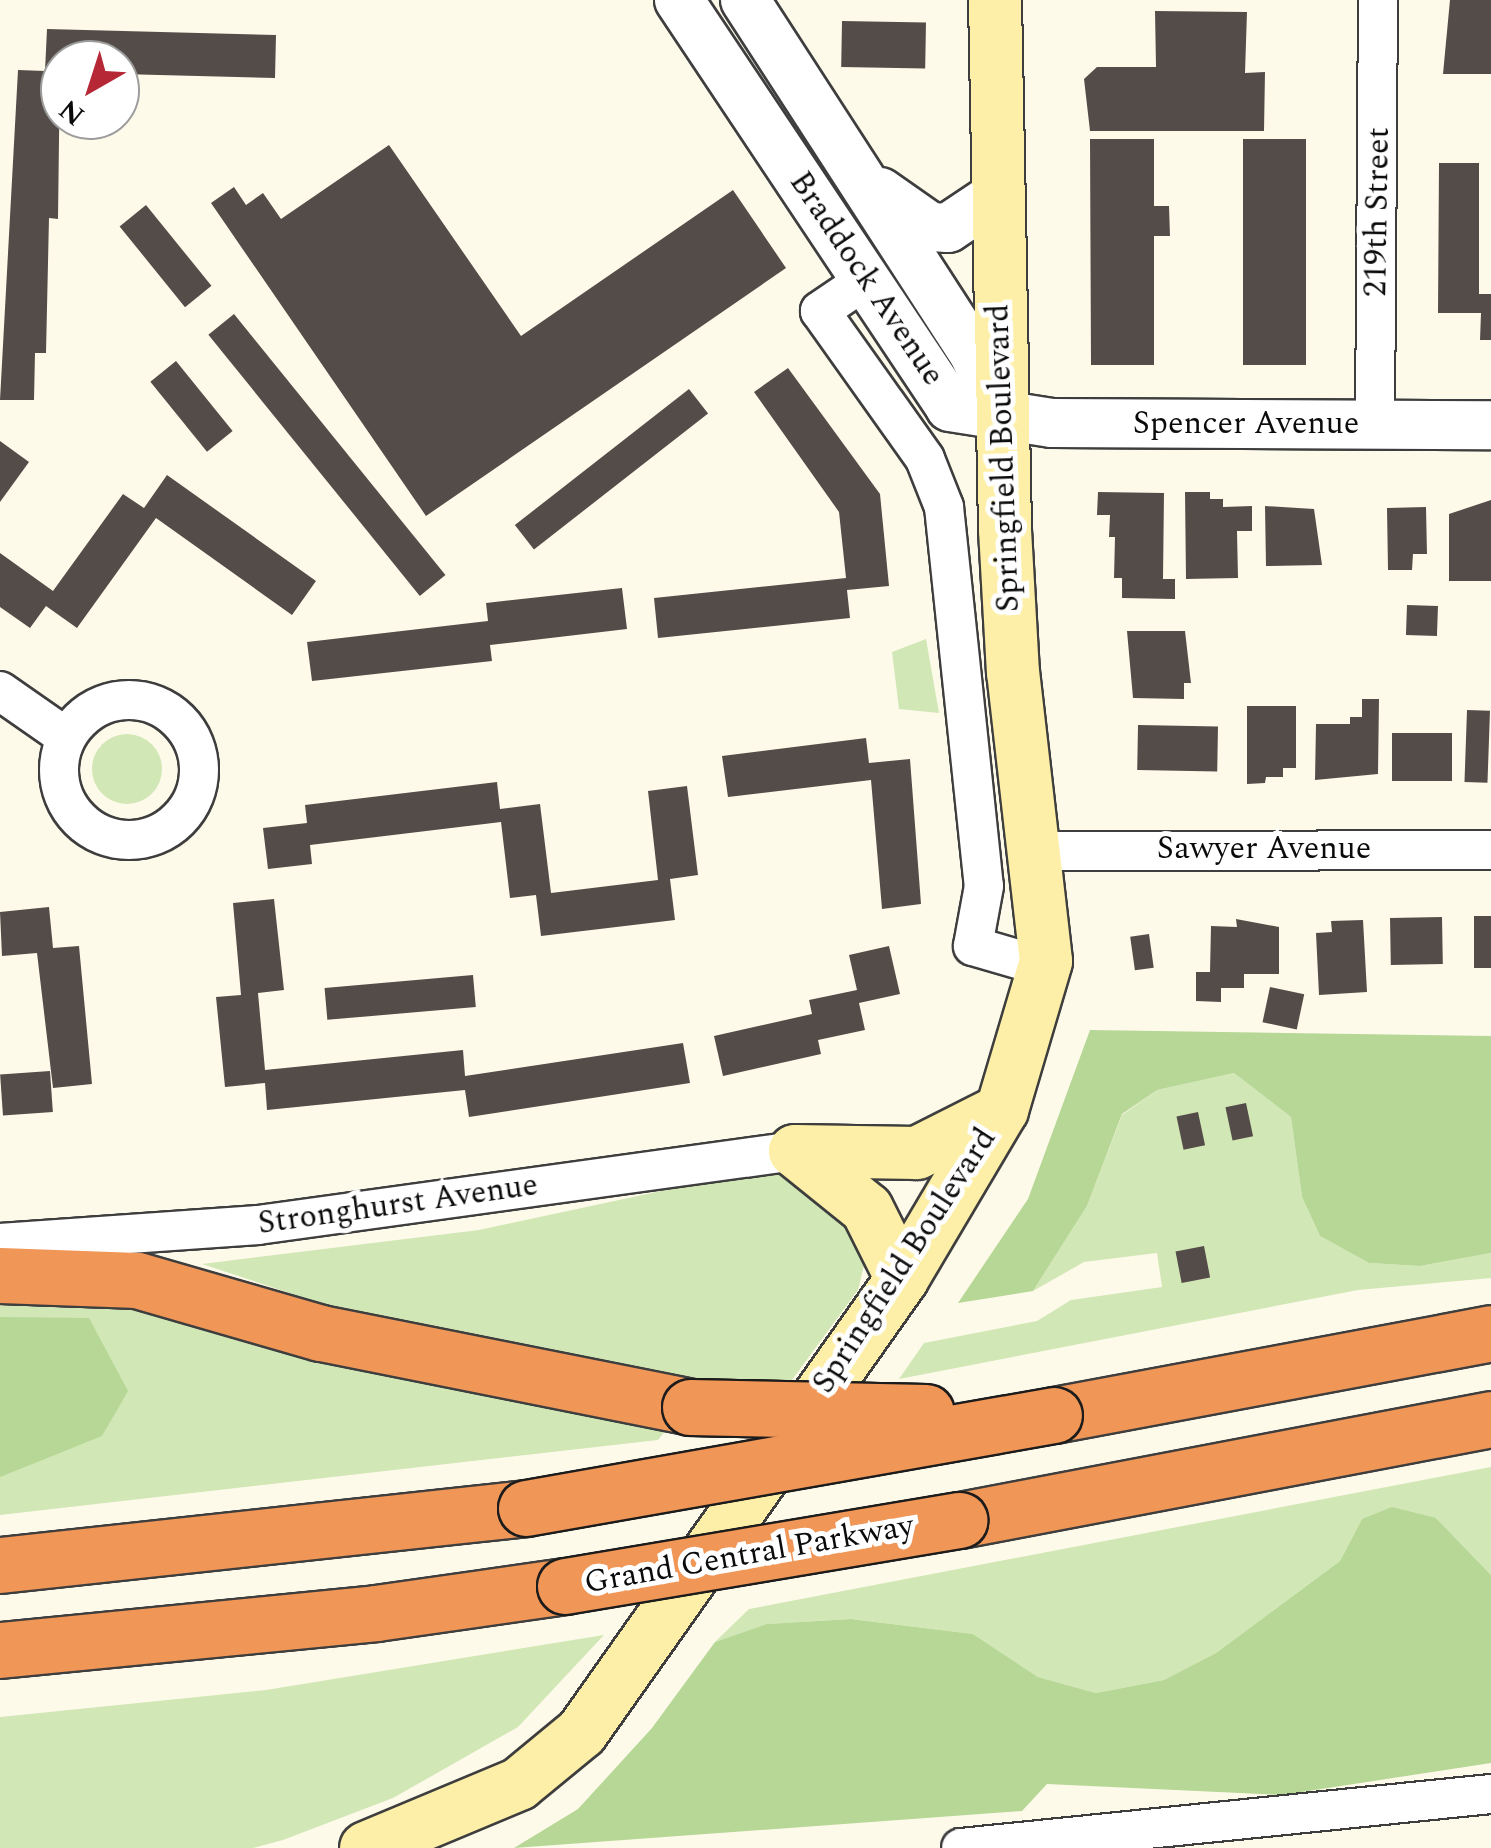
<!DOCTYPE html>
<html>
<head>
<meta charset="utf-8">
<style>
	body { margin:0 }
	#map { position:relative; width:1491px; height:1848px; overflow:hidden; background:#fefaea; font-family:Spectral,serif }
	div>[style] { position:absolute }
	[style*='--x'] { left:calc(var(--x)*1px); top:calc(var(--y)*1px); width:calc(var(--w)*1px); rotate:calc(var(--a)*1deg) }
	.green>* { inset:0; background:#d2e7b6 }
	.round { border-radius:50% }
	.forest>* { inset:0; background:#b6d796 }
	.building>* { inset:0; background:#544c48; transform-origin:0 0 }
	.roads { filter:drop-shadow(2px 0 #3e3e3e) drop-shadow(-2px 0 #3e3e3e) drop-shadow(0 2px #3e3e3e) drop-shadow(0 -2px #3e3e3e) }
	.minor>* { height:38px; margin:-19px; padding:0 19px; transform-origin:19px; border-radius:19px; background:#fff }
	.minor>.ring { margin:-19px; padding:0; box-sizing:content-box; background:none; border:38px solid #fff; border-radius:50% }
	.tertiary>* { height:48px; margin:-24px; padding:0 24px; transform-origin:24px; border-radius:24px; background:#fff }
	.secondary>* { height:52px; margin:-26px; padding:0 26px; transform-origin:26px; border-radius:26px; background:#fdefa7 }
	.motorway>* { height:55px; margin:-27.5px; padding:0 27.5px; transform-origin:27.5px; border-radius:27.5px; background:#f09657 }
	.bridges { filter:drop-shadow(2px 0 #1c1c1c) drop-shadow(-2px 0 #1c1c1c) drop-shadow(0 2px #1c1c1c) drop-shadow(0 -2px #1c1c1c) }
	.motorway-bridge>* { height:55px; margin:-27.5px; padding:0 27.5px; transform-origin:27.5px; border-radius:27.5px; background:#f09657 }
	span { translate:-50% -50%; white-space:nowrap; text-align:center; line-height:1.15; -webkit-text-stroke:10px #fff; paint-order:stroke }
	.street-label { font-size:32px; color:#0b0b0b }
	.north { position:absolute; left:40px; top:40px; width:100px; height:100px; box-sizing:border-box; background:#fff; border:2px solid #9d9d9d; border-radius:50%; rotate:219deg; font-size:28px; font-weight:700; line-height:40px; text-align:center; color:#0b0b0b }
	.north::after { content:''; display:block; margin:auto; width:35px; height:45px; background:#b62836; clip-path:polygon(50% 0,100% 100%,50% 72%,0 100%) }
</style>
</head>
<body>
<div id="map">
	<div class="green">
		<i style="clip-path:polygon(926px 639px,939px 713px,899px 709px,892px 652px)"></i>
		<i class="round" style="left:92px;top:734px;width:70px;height:70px"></i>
		<i style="clip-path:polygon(1234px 1073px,1291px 1117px,1302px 1197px,1320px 1236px,1369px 1263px,1420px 1266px,1491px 1253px,1491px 1278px,1358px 1290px,899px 1379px,924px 1343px,1037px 1321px,1071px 1300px,1162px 1287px,1157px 1253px,1084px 1262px,1033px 1291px,1087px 1206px,1122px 1115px,1157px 1090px)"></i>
		<i style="clip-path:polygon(778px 1166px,869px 1245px,858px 1290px,789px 1384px,660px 1376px,423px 1337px,202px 1264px,479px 1230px)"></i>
		<i style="clip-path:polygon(108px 1286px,666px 1430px,658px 1440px,0 1515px,0 1288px)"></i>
		<i style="clip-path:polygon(1491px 1467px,1491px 1575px,1436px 1518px,1362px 1519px,1340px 1561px,1216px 1653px,1164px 1680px,1096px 1693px,1038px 1677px,973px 1634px,851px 1619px,768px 1624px,715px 1642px,749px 1609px)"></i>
		<i style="clip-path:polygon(604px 1635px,518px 1727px,393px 1798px,283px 1840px,253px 1848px,0 1848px,0 1717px,266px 1690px)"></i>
	</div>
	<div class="forest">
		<i style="clip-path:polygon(1090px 1030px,1491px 1036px,1491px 1253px,1420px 1266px,1369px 1263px,1320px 1236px,1302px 1197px,1291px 1117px,1234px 1073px,1157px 1090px,1122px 1114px,1087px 1206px,1033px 1291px,958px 1303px,1028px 1199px)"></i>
		<i style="clip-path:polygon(0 1317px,89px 1318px,128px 1391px,102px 1436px,0 1477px)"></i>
		<i style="clip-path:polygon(1392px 1507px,1436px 1518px,1491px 1575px,1491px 1763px,1282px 1795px,1047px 1784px,1022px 1811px,514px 1848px,578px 1809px,652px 1728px,715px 1642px,767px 1624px,851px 1619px,973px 1634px,1038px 1677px,1096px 1693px,1164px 1680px,1216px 1653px,1340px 1561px,1362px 1519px)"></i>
	</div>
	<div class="building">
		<i style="clip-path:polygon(1450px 0,1491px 0,1491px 74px,1443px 74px)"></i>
		<i style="clip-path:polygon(1155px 11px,1247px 12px,1245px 73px,1265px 72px,1264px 131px,1090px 131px,1084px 79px,1097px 67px,1156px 67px)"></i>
		<i style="left:842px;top:21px;width:84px;height:46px;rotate:1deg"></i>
		<i style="clip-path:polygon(47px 29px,276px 35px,275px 78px,120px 74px,120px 60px,60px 60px,58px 219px,49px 218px,46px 353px,35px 353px,34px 400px,0 400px,18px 70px,45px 71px)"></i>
		<i style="clip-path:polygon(1090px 139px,1154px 139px,1154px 206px,1169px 206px,1170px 236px,1154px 236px,1154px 365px,1091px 365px)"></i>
		<i style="left:1243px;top:139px;width:63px;height:226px"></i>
		<i style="clip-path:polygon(389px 145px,521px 336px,733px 190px,786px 268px,426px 516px,211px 203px,234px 187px,246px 205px,263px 193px,281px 219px)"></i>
		<i style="clip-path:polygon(1439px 163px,1479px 163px,1479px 294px,1491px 294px,1491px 340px,1480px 340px,1481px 313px,1438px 313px)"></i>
		<i style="left:146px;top:205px;width:104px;height:34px;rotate:51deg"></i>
		<i style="left:234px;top:314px;width:336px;height:33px;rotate:51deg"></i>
		<i style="left:176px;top:361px;width:90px;height:33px;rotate:51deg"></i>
		<i style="clip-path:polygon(788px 368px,880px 494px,889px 586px,847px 590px,850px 618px,658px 638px,654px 598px,846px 578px,839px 512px,754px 392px)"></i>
		<i style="left:689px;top:389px;width:31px;height:221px;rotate:52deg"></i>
		<i style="clip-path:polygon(0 441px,29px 462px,0 502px)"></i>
		<i style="clip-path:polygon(167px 475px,316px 581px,292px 615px,156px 518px,77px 628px,46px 606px,30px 628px,0 607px,0 553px,53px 591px,123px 494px,144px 508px)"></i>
		<i style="clip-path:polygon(1098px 492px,1164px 493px,1163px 579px,1175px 579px,1175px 599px,1122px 598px,1122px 578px,1114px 578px,1115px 537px,1109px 537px,1110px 515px,1097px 515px)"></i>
		<i style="clip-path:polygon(1185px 492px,1210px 492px,1210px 499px,1223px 499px,1223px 507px,1252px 506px,1252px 531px,1237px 531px,1238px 578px,1186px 579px)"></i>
		<i style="clip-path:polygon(1491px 500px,1491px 581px,1449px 581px,1449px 514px)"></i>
		<i style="clip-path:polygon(1265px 506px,1314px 509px,1322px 565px,1266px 566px)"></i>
		<i style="clip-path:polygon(1426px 507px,1427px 554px,1413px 554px,1412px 570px,1388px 570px,1387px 508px)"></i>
		<i style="clip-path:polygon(622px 588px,627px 629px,490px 645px,492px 661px,312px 681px,307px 642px,488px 621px,486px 603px)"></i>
		<i style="left:1407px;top:605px;width:31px;height:30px;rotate:2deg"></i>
		<i style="clip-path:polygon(1127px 631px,1185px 631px,1191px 683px,1184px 683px,1184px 699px,1133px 698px)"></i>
		<i style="clip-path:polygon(1362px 699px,1379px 699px,1378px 774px,1315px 780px,1316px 724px,1350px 724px,1350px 717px,1362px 717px)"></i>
		<i style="clip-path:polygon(1247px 706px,1296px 706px,1296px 768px,1283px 768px,1283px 777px,1266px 777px,1265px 783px,1247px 784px)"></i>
		<i style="left:1467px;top:710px;width:23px;height:72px;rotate:2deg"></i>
		<i style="left:1138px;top:725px;width:80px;height:45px;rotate:1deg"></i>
		<i style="left:1392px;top:733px;width:60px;height:48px"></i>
		<i style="clip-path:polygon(866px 738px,869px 763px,910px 759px,921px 904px,882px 909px,871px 780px,728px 797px,722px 756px)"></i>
		<i style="clip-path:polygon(497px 782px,500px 809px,540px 804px,551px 893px,658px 880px,648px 791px,687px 786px,698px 875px,670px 879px,675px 920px,541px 936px,536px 895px,510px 898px,501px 822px,310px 845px,312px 864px,268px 869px,263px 828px,307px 823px,305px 805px)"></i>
		<i style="clip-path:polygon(274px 899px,284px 990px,258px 993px,265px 1070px,463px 1050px,465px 1076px,683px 1043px,690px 1083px,469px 1117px,465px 1090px,267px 1110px,265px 1083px,225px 1087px,216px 997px,241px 995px,233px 903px)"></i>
		<i style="clip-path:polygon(49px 907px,53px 948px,79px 946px,92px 1084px,53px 1088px,37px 953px,2px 956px,0 912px)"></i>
		<i style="left:1491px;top:916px;width:52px;height:17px;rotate:90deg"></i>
		<i style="left:1442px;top:917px;width:47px;height:52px;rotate:89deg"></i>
		<i style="clip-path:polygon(1236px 919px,1279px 927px,1279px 974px,1244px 974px,1244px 988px,1221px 988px,1221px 1002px,1196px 1001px,1196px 972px,1210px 972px,1211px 926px,1237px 927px)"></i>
		<i style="clip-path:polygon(1363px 920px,1367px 992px,1319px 995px,1316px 933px,1332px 932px,1331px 921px)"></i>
		<i style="left:1149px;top:934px;width:34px;height:19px;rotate:82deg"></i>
		<i style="clip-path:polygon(889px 946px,900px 994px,859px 1003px,865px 1030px,818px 1040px,821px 1054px,723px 1076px,714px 1036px,812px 1014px,809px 1000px,857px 990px,849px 955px)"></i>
		<i style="left:473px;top:975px;width:32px;height:149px;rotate:85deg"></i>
		<i style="left:1270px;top:987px;width:35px;height:36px;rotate:12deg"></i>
		<i style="left:50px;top:1071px;width:41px;height:50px;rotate:86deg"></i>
		<i style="left:1246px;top:1103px;width:34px;height:21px;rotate:78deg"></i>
		<i style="left:1198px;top:1112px;width:34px;height:22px;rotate:78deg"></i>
		<i style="left:1204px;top:1246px;width:32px;height:29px;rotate:79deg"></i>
	</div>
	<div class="roads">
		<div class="minor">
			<i style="--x:867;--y:279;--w:57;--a:145.8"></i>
			<i style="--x:820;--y:311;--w:181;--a:54.6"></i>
			<i style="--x:925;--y:459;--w:52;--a:68.4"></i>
			<i style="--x:944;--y:507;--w:381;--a:84"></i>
			<i style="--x:984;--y:886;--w:61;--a:100.4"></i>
			<i style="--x:973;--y:946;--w:75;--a:16.3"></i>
			<i style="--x:1375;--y:424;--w:424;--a:-89.6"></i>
			<i style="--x:0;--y:691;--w:80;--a:34.9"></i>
			<i class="ring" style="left:59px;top:700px;width:102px;height:102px"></i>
			<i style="--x:1036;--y:851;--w:455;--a:-0.1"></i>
			<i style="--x:0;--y:1243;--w:259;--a:-4"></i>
			<i style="--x:258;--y:1225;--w:542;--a:-7.85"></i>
			<i style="--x:961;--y:1848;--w:533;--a:-5.82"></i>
		</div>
		<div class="tertiary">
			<i style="--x:679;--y:0;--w:489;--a:56.3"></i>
			<i style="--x:950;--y:407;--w:103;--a:8.9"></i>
			<i style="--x:1052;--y:423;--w:439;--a:0.3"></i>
			<i style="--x:745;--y:0;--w:424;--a:57.1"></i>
			<i style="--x:975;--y:356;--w:64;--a:65.9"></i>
			<i style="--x:880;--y:192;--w:61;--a:35"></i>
			<i style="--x:930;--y:227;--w:18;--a:3"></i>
			<i style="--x:948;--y:228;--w:58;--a:-33.7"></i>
		</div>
		<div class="secondary">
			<i style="--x:795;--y:1151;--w:122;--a:0.9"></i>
			<i style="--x:917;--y:1153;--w:95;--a:-26.8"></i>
			<i style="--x:795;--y:1151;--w:92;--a:38.9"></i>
			<i style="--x:867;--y:1209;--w:78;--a:63.4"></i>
			<i style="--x:366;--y:1848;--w:166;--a:-22.7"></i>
			<i style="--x:519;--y:1784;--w:82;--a:-39.5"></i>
			<i style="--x:582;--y:1732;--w:555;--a:-54.76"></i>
			<i style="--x:902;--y:1279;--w:196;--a:-59.4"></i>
			<i style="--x:1002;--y:1110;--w:155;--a:-73.5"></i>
			<i style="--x:1046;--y:961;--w:290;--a:-96.5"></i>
			<i style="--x:1013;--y:673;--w:144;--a:-93.2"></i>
			<i style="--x:1005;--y:529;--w:529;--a:-91.08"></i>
		</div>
		<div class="motorway">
			<i style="--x:0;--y:1275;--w:137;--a:2.1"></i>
			<i style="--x:137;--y:1280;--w:191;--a:16.1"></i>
			<i style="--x:321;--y:1333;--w:376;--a:11.3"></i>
			<i style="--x:1054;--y:1415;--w:445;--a:-10.6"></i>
			<i style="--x:960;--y:1520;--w:541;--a:-10.77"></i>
			<i style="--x:0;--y:1565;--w:529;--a:-6.18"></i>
			<i style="--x:0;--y:1650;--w:378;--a:-5.6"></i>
			<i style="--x:376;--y:1613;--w:191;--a:-8.1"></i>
		</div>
	</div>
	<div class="bridges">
		<div class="motorway-bridge">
			<i style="--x:690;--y:1407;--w:236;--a:1.2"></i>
			<i style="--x:526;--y:1508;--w:536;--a:-9.99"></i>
			<i style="--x:565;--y:1586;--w:400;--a:-9.5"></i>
		</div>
	</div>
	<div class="street-label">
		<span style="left:1378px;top:212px;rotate:-89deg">219th Street</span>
		<span style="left:866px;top:279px;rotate:56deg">Braddock Avenue</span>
		<span style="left:1246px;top:424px">Spencer Avenue</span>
		<span style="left:1004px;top:458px;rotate:-92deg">Springfield Boulevard</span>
		<span style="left:1264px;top:849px">Sawyer Avenue</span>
		<span style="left:398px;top:1205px;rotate:-8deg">Stronghurst Avenue</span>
		<span style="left:905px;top:1261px;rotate:-57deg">Springfield Boulevard</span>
		<span style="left:749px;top:1555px;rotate:-10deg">Grand Central Parkway</span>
	</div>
	<div class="north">N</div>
</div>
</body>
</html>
